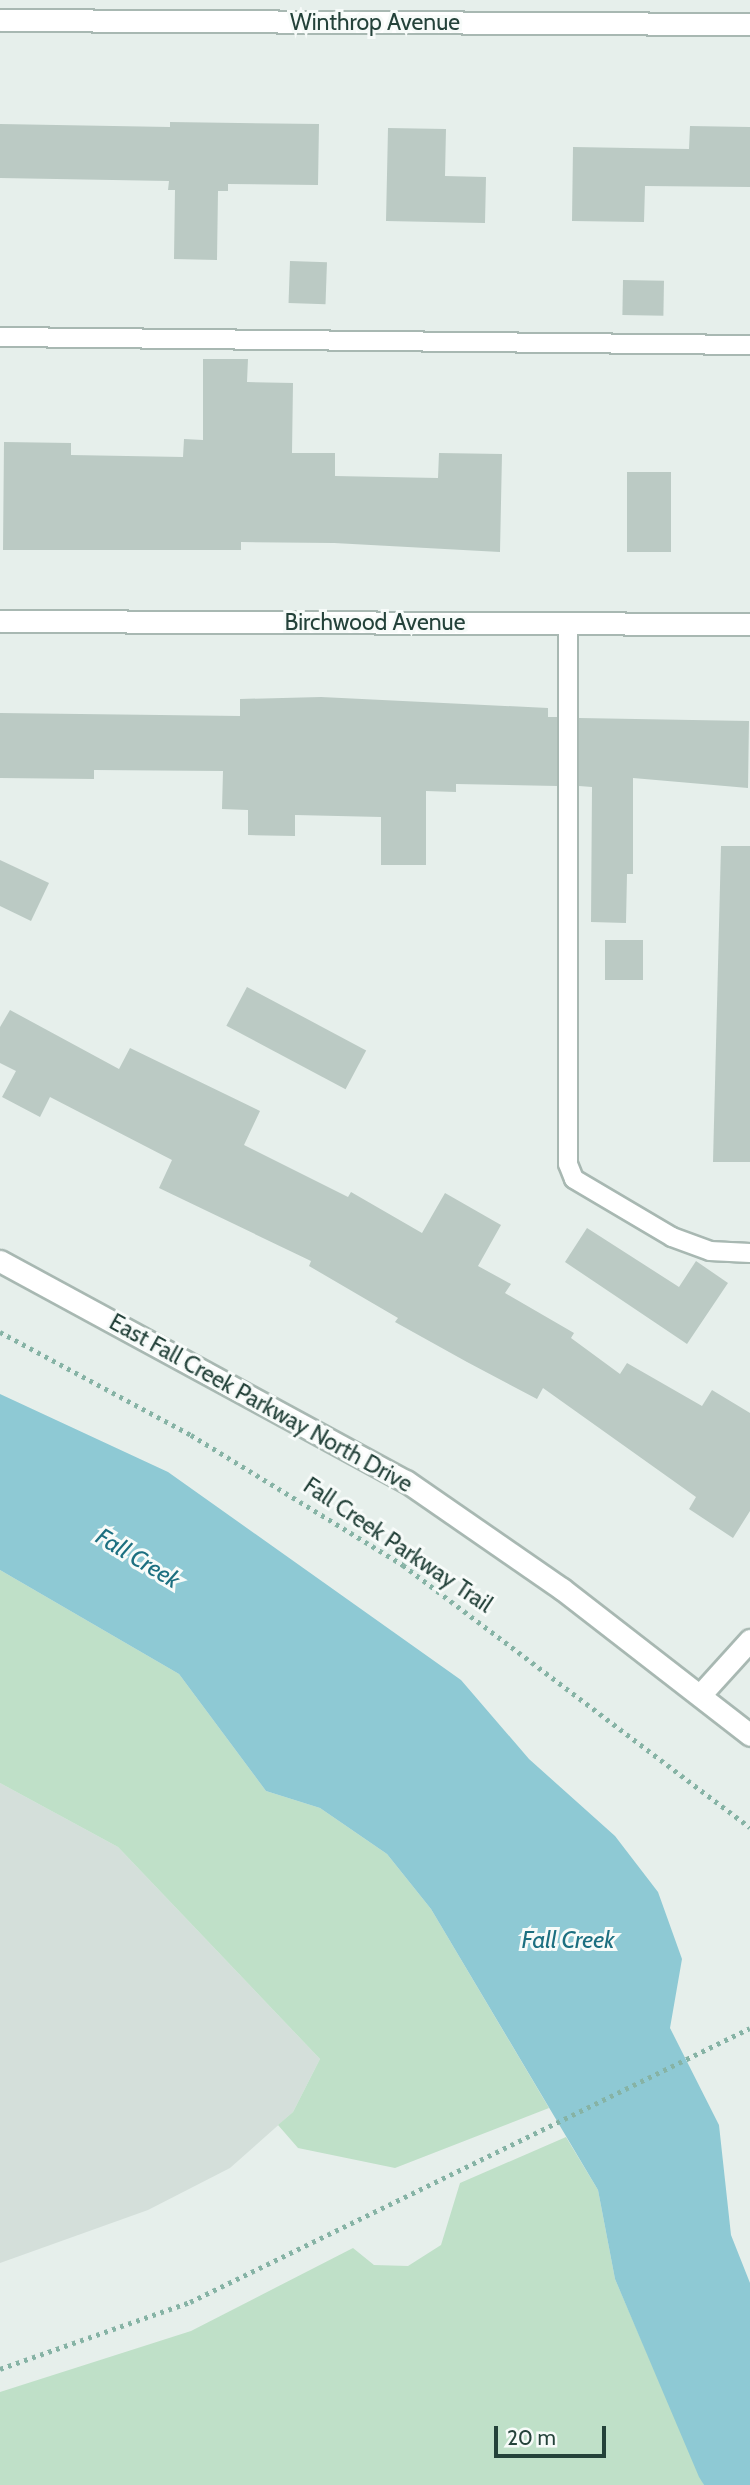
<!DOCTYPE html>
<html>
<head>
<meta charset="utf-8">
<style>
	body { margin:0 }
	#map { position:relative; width:750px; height:2485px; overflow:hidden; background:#e6efeb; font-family:Cabin,sans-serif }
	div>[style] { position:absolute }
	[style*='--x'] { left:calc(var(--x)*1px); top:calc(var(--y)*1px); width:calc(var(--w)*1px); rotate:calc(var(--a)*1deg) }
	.built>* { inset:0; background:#d4dfda }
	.green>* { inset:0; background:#bfe0c8 }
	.water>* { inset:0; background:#8ec9d4 }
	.building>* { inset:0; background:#bbcac4; transform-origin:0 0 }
	.path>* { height:4.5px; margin-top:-2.25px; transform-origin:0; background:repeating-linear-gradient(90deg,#86b3a5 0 3.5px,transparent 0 8.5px) }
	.roads { filter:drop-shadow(2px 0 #a8b8b2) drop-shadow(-2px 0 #a8b8b2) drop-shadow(0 2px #a8b8b2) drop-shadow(0 -2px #a8b8b2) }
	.service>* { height:18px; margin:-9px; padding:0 9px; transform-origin:9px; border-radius:9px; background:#fff }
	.minor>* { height:21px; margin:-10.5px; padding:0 10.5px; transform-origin:10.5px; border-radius:10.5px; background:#fff }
	.secondary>* { height:21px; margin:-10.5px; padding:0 10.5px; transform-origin:10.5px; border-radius:10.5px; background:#fff }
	span { translate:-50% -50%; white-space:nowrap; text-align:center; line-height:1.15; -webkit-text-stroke:6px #f7fbf9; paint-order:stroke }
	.street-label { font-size:23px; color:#24423a }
	.water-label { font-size:24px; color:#1c6f80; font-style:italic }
	.scale { position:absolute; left:494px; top:2426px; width:112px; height:32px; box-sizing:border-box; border:4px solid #24423a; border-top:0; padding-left:9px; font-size:21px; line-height:24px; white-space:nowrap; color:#24423a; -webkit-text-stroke:5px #f7fbf9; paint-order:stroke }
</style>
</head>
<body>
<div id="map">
	<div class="built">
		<i style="clip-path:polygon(0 1783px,118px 1847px,320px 2059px,293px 2112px,230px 2168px,148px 2210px,0 2263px)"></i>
	</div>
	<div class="green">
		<i style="clip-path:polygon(0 1570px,179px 1674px,266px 1791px,320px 1808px,387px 1854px,431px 1909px,549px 2108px,395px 2168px,298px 2148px,278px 2125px,293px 2112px,320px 2059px,118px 1847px,0 1783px)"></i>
		<i style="clip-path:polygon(566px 2137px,598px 2190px,615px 2279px,704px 2485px,0 2485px,0 2392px,191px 2331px,353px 2248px,374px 2265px,408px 2266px,441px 2245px,460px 2183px)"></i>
	</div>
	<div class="water">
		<i style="clip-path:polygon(0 1394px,168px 1472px,461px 1680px,529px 1759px,615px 1836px,658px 1892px,682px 1959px,670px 2028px,719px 2125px,731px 2235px,750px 2283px,750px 2485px,704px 2485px,699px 2477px,615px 2279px,598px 2190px,431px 1909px,387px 1854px,320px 1808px,266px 1791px,179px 1674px,0 1570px)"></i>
	</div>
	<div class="building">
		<i style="clip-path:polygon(170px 122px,319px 124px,318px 185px,228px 184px,228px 191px,218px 191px,217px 260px,174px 259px,175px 190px,168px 190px,169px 181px,0 178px,0 124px,170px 127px)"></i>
		<i style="clip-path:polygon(690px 126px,750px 127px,750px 187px,645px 186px,644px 222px,572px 221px,573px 147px,689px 149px)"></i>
		<i style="clip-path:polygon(388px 128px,446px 129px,445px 176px,486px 177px,485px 223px,386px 221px)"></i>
		<i style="left:290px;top:261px;width:37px;height:42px;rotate:2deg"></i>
		<i style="left:623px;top:280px;width:41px;height:35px;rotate:1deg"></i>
		<i style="clip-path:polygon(203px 359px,248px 359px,247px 382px,293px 383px,292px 453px,335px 453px,335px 476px,438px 478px,439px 453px,502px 454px,500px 552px,334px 543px,241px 542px,241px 550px,3px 550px,4px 442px,71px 443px,71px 455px,183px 457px,184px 439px,203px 440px)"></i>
		<i style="left:627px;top:472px;width:44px;height:80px"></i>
		<i style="clip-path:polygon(321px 697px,548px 708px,548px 717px,557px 717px,557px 786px,456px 784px,456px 792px,426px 791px,426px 865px,381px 865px,381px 817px,295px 815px,295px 836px,248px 835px,248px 810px,222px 809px,223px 771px,94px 770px,94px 779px,0 778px,0 713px,240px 716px,240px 699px)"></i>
		<i style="clip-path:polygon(579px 718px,749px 721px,748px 788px,633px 778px,633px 874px,627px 874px,626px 923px,591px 922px,592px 787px,579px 786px)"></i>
		<i style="clip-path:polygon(721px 846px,750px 846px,750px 1162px,713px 1162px)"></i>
		<i style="clip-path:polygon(0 860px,49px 883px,31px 921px,0 906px)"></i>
		<i style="left:605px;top:940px;width:38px;height:40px"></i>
		<i style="left:247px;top:987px;width:135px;height:44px;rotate:28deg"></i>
		<i style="clip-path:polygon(10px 1010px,119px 1069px,130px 1048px,260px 1111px,244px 1145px,348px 1197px,351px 1192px,422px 1233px,445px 1193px,501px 1225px,478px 1266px,511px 1284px,505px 1293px,574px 1333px,571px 1338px,620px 1374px,627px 1363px,702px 1406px,712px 1390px,750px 1413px,750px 1511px,733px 1538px,689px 1509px,696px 1497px,543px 1388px,537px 1399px,467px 1362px,395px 1322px,398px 1318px,309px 1266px,311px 1261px,159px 1188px,172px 1160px,50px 1097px,40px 1117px,2px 1097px,16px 1071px,0 1063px,0 1027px)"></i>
		<i style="clip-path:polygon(587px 1228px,679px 1287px,696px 1261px,728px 1283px,687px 1344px,565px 1262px)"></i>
	</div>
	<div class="path">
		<i style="--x:0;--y:1332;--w:217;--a:28.3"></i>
		<i style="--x:191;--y:1435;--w:249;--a:31.5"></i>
		<i style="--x:403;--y:1565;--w:435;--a:37.1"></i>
		<i style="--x:0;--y:2369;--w:201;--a:-19.4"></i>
		<i style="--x:190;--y:2302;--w:623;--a:-26.07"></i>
	</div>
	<div class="roads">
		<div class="service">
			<i style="--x:0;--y:337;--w:750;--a:0.61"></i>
			<i style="--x:568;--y:622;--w:542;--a:90"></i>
			<i style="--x:568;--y:1164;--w:16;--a:68"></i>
			<i style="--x:574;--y:1179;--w:114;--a:30.6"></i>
			<i style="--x:672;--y:1237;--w:40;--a:20.2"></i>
			<i style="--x:710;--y:1251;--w:40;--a:2.9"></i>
		</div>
		<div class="minor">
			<i style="--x:0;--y:20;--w:750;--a:0.31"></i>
			<i style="--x:0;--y:621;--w:750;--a:0.23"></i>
			<i style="--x:701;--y:1694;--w:73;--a:-47.8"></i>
		</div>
		<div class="secondary">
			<i style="--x:0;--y:1261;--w:462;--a:28.5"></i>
			<i style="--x:406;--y:1481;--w:190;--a:34.7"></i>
			<i style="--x:562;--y:1589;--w:238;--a:37.8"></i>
		</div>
	</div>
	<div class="street-label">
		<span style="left:375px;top:22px">Winthrop Avenue</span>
		<span style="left:375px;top:622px">Birchwood Avenue</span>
		<span style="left:261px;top:1403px;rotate:29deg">East Fall Creek Parkway North Drive</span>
		<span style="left:398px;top:1545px;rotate:34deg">Fall Creek Parkway Trail</span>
	</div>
	<div class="water-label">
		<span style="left:138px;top:1558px;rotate:31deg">Fall Creek</span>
		<span style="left:568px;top:1940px">Fall Creek</span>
	</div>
	<div class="scale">20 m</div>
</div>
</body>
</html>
